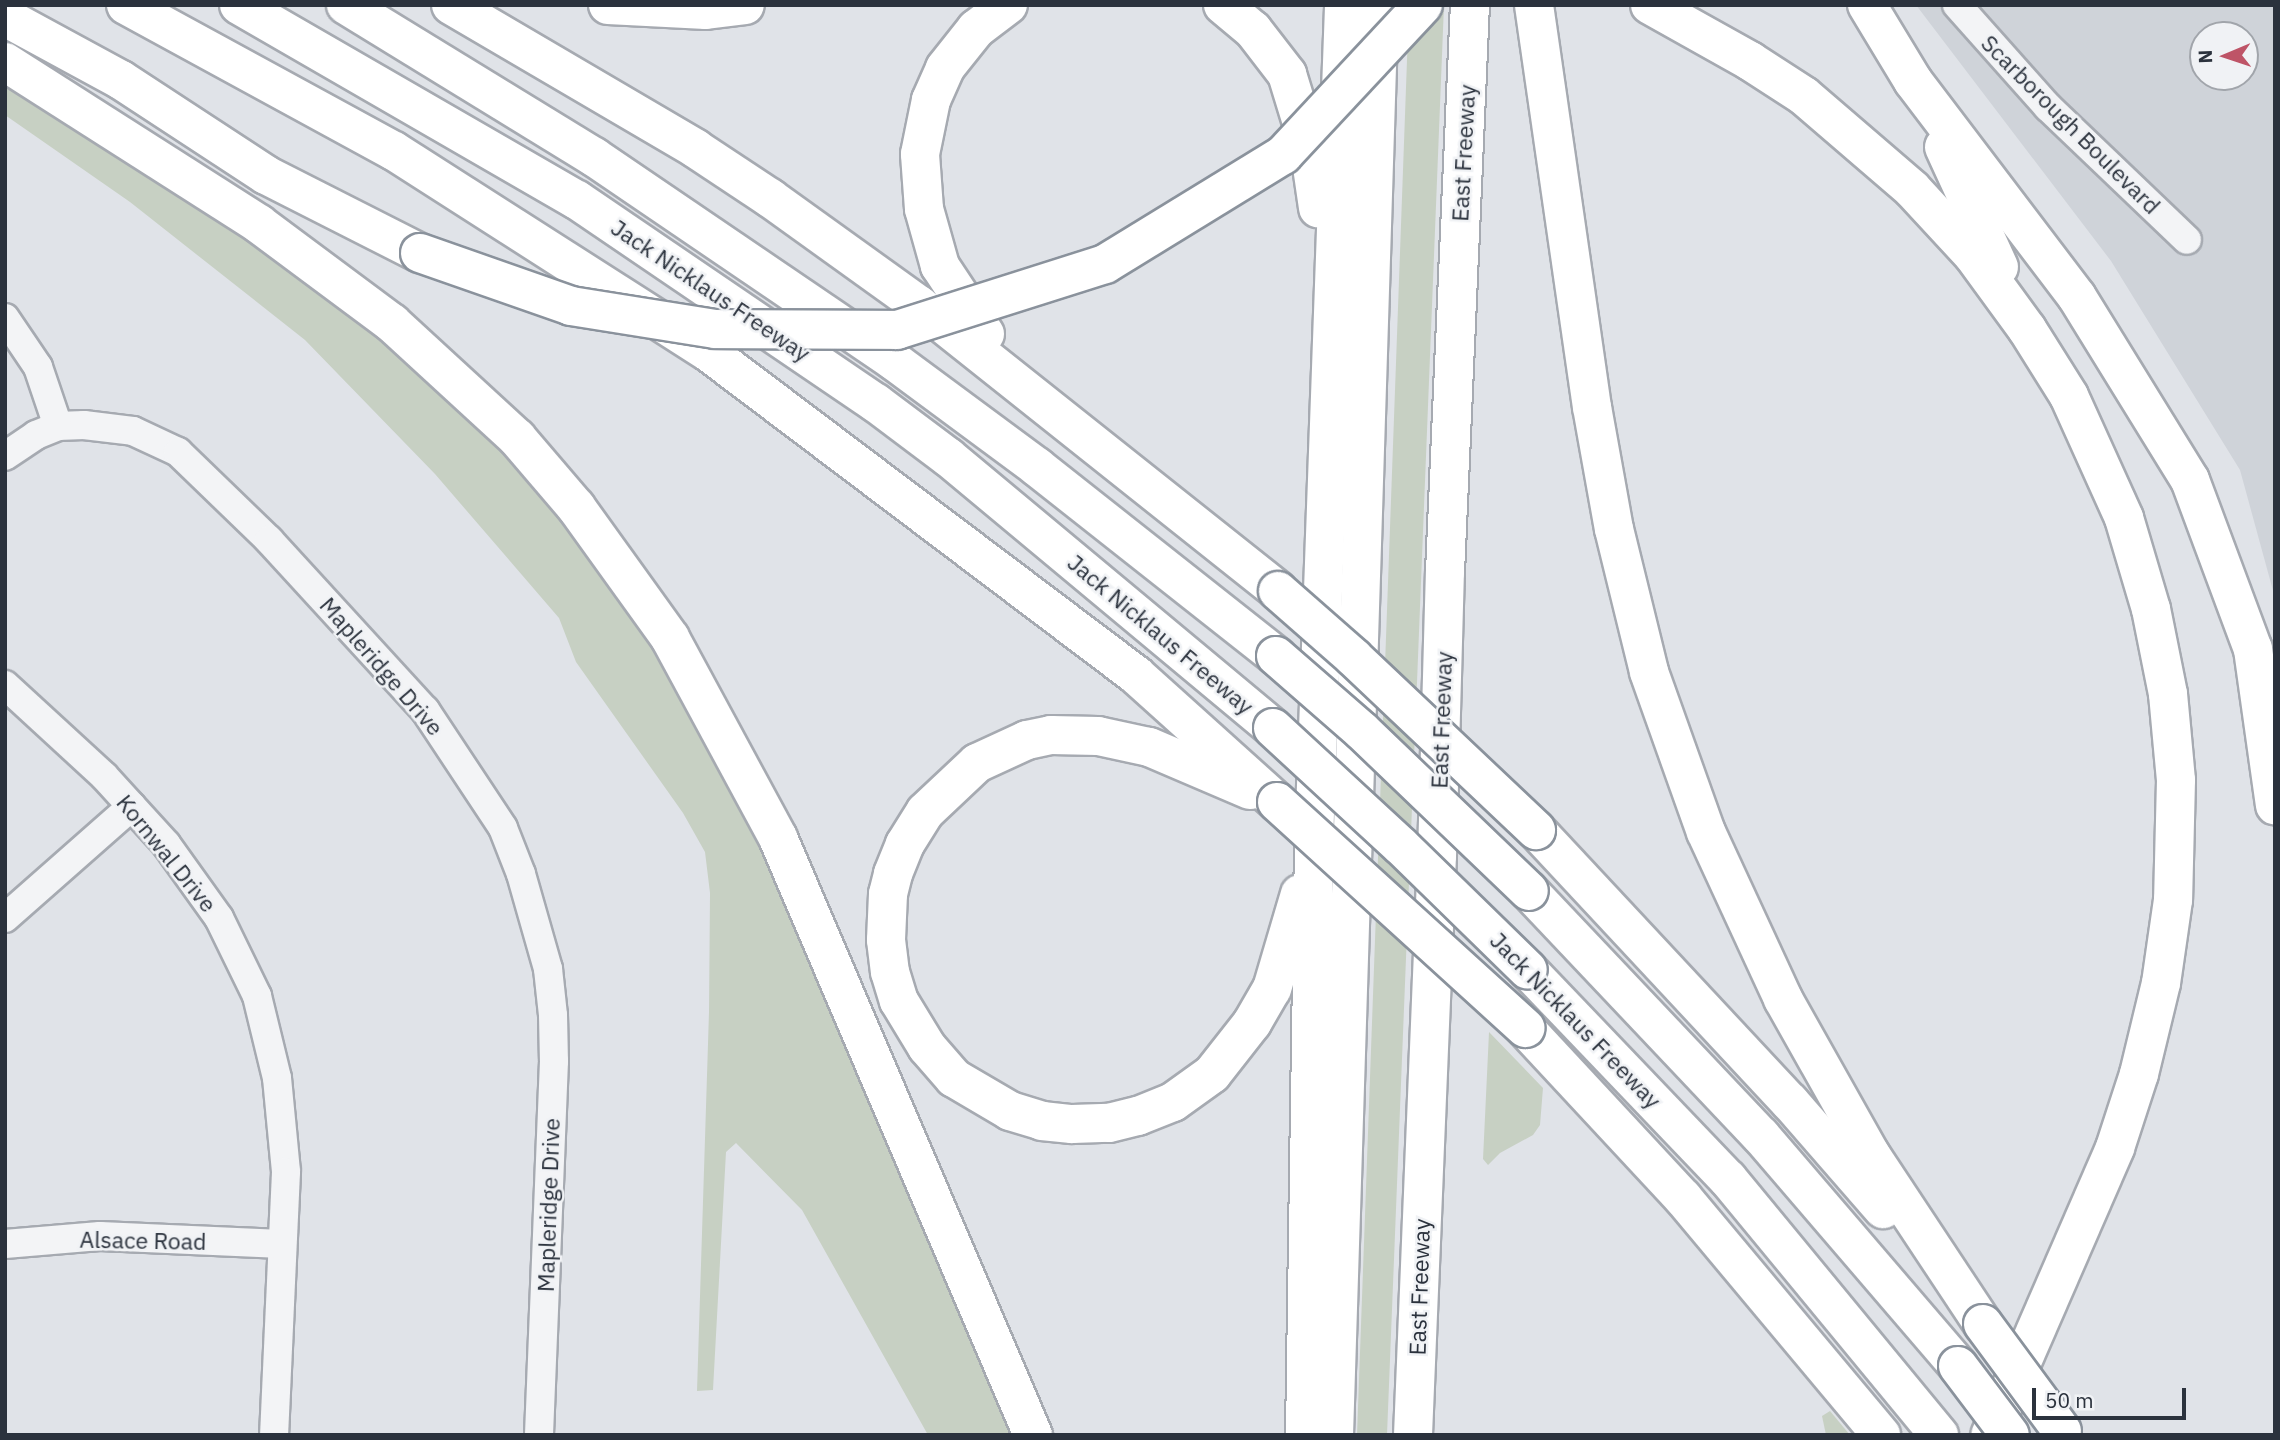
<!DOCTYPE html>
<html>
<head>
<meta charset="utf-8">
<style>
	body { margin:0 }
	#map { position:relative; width:2280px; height:1440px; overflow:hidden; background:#e0e3e8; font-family:"IBM Plex Sans",sans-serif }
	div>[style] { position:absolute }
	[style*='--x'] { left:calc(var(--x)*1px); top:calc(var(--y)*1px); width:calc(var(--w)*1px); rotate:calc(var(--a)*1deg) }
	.built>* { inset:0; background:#cfd3d9 }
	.green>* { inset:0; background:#c7d0c3 }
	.roads { filter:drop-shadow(2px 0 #a6aab1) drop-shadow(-2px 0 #a6aab1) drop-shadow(0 2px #a6aab1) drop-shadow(0 -2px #a6aab1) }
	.minor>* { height:28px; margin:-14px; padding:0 14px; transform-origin:14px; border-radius:14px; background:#f3f4f6 }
	.highway>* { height:38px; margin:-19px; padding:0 19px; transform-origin:19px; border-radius:19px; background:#fff }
	.bridges { filter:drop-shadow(2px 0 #8a929c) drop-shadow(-2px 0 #8a929c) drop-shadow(0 2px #8a929c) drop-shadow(0 -2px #8a929c) }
	.highway-bridge>* { height:38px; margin:-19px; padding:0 19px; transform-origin:19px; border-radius:19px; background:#fff }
	span { translate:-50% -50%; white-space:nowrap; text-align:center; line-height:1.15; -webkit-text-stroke:5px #f0f2f5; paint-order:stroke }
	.street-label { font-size:23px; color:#2b323d }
	.frame { position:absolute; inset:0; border:7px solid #2b323d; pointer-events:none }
	.north { position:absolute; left:2189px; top:21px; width:70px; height:70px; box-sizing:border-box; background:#f0f2f5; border:2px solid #a1a5ab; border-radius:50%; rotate:268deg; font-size:19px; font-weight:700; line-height:28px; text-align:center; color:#2b323d }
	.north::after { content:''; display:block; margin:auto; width:24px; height:32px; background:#be5467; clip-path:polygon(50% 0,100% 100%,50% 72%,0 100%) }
	.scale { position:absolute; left:2032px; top:1388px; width:154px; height:32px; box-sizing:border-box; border:4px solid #2b323d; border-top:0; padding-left:9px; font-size:21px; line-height:24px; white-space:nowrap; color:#2b323d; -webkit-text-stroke:5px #f0f2f5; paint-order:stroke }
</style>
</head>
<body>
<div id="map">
	<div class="built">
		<i style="clip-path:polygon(evenodd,1916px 5px,2275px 5px,2275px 598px,2240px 470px,2111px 261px,1916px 5px,2203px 35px,2245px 35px,2245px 77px,2203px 77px,2203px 35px)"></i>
	</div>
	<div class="green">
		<i style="clip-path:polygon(1409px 5px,1444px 5px,1387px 1435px,1357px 1435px)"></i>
		<i style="clip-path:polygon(5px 81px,202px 197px,441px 375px,608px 568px,722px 754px,1012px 1435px,928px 1435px,802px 1210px,736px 1143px,726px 1152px,713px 1390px,697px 1391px,709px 1012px,710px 893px,705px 852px,683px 813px,576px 662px,559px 618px,435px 474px,305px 340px,130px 202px,5px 115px)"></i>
		<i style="clip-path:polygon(1489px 1032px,1543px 1088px,1540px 1125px,1533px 1135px,1500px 1153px,1488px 1165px,1483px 1159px)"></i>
		<i style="clip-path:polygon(1830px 1411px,1850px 1435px,1826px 1435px,1822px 1416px)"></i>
	</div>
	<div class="roads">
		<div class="minor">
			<i style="--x:1957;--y:5;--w:137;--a:48.3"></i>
			<i style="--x:2048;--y:107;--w:192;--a:43.7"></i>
			<i style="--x:5;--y:318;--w:59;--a:56"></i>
			<i style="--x:38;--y:367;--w:62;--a:71.3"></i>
			<i style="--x:5;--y:456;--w:37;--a:-34"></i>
			<i style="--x:36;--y:435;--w:24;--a:-22"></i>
			<i style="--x:58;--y:426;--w:26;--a:-2"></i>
			<i style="--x:84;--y:425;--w:49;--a:7"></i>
			<i style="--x:133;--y:431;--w:50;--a:25"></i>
			<i style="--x:178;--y:452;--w:127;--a:44"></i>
			<i style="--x:269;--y:540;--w:231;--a:47.5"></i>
			<i style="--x:425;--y:710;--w:141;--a:56.5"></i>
			<i style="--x:503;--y:828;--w:49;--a:68.6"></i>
			<i style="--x:521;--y:874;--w:99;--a:74.1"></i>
			<i style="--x:548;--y:969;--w:46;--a:83.8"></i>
			<i style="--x:553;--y:1015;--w:46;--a:88.8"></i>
			<i style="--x:554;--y:1061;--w:374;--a:92.3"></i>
			<i style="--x:5;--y:685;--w:134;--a:42.6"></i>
			<i style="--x:104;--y:776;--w:92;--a:47.6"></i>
			<i style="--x:166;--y:844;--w:91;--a:54.4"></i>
			<i style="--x:219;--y:918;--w:87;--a:64"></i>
			<i style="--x:257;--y:996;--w:84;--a:76.3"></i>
			<i style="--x:277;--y:1078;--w:94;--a:84.5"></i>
			<i style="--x:286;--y:1172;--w:263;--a:92.6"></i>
			<i style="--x:5;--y:918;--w:169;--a:-41.4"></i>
			<i style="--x:5;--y:1244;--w:95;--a:-4.8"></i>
			<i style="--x:100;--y:1236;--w:182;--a:2.5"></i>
		</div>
		<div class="highway">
			<i style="--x:126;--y:5;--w:305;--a:28.6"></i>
			<i style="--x:394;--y:151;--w:371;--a:32.6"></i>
			<i style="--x:707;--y:351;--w:538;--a:37.06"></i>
			<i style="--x:1136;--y:675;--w:190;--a:42"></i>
			<i style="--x:239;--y:5;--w:390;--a:30"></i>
			<i style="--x:577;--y:200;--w:361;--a:34.2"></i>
			<i style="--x:876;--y:403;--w:90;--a:36.9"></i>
			<i style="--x:948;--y:457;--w:423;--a:39.8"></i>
			<i style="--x:346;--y:5;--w:291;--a:31.5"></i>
			<i style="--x:594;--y:157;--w:363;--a:34.2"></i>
			<i style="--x:894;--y:361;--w:178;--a:36.5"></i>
			<i style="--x:1037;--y:467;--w:305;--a:38.3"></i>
			<i style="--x:451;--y:5;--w:284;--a:30.4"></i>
			<i style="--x:696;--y:149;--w:89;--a:33.5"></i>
			<i style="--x:770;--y:198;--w:183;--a:35.7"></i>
			<i style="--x:919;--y:305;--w:459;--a:38.5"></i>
			<i style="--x:608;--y:5;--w:98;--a:2.9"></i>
			<i style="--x:706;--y:10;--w:39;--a:-7"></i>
			<i style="--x:1223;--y:5;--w:39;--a:40"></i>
			<i style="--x:1253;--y:30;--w:56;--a:52.3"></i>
			<i style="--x:1287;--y:74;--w:75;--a:73"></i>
			<i style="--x:1309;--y:146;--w:63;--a:81.7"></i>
			<i style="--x:1534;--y:5;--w:406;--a:81.8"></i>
			<i style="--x:1592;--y:407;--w:124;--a:79.8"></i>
			<i style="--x:1614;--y:529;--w:147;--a:76.2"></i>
			<i style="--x:1649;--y:672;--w:170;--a:70.4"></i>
			<i style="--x:1706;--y:832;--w:184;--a:65.2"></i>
			<i style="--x:1783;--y:999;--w:179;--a:60.6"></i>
			<i style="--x:1871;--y:1155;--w:203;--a:56.5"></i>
			<i style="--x:1650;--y:5;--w:115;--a:29.2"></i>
			<i style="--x:1750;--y:61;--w:64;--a:32.9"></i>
			<i style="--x:1804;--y:96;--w:143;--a:40.7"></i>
			<i style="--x:1912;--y:189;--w:90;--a:47.3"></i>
			<i style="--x:1973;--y:255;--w:92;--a:53.9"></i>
			<i style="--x:2027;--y:329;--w:79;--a:57.9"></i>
			<i style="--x:2069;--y:396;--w:134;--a:65.7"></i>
			<i style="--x:2124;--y:518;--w:95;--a:73.5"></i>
			<i style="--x:2151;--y:609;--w:87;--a:78.7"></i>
			<i style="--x:2168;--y:694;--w:86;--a:84.7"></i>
			<i style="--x:2176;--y:780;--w:120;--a:91.4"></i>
			<i style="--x:2173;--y:900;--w:84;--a:98.2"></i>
			<i style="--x:2161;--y:983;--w:94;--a:103.6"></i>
			<i style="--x:2139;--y:1074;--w:78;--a:108"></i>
			<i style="--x:2115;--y:1148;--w:313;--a:113.5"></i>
			<i style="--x:1867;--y:5;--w:89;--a:58.8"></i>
			<i style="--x:1913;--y:81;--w:271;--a:52.8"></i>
			<i style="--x:2077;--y:297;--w:215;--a:58.3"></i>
			<i style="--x:2190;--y:480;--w:180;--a:69.6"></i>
			<i style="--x:2253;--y:649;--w:158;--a:82"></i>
			<i style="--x:5;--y:17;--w:132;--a:28.5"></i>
			<i style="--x:121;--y:80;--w:173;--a:33.2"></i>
			<i style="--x:266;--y:175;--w:173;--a:26.9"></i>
			<i style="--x:5;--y:62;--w:301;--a:32.5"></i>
			<i style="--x:259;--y:224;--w:166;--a:36.7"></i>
			<i style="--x:392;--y:323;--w:170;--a:42.6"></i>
			<i style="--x:517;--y:438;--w:91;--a:49.5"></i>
			<i style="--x:576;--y:507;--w:161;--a:54.3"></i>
			<i style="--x:670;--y:638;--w:227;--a:61.6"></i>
			<i style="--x:778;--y:838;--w:649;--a:66.87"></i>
			<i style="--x:1944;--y:147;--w:132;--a:65.4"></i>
			<i style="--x:985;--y:334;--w:82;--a:-123.5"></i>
			<i style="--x:940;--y:266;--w:59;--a:-105.7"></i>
			<i style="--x:924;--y:209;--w:55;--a:-94.2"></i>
			<i style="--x:920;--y:154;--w:55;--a:-78.5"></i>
			<i style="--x:931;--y:100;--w:35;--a:-66"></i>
			<i style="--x:945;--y:68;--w:50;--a:-51.5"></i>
			<i style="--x:976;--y:29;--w:40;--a:-37"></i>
			<i style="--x:1250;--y:790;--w:110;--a:-156.9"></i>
			<i style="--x:1149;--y:747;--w:52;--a:-167.8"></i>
			<i style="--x:1098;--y:736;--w:47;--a:-178.8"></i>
			<i style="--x:1051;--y:735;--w:25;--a:168"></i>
			<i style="--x:1027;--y:740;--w:55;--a:155.3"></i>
			<i style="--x:977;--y:763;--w:71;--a:136.7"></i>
			<i style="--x:925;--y:812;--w:38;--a:122"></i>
			<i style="--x:905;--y:844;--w:32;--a:112"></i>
			<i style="--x:893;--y:874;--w:21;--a:104"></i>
			<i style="--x:888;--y:894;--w:46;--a:92.5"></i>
			<i style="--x:886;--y:940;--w:32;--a:83"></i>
			<i style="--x:890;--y:972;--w:30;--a:73"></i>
			<i style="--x:899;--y:1001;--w:54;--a:58.7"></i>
			<i style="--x:927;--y:1047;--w:41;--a:48.9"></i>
			<i style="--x:954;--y:1078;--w:65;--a:30.5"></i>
			<i style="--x:1010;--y:1111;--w:34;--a:17"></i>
			<i style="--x:1042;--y:1121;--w:30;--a:6"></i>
			<i style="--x:1072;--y:1124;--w:37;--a:-2"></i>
			<i style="--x:1109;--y:1123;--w:30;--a:-14"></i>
			<i style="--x:1138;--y:1116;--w:38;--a:-22"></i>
			<i style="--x:1173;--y:1102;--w:48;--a:-35.7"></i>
			<i style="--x:1212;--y:1074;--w:65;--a:-51.9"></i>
			<i style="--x:1252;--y:1023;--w:39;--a:-60"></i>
			<i style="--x:1272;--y:989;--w:99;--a:-73.6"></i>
			<i style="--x:1536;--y:830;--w:372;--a:47"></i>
			<i style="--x:1790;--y:1102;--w:142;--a:49"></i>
			<i style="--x:1529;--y:891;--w:337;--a:46.6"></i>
			<i style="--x:1761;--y:1136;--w:303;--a:49.4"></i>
			<i style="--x:1528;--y:970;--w:289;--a:46.3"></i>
			<i style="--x:1728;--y:1179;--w:332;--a:50.5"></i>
			<i style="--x:1525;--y:1028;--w:232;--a:47.1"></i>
			<i style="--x:1683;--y:1198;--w:309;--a:50.1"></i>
			<i style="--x:1305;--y:1435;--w:594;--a:-89.13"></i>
			<i style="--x:1314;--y:841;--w:837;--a:-87.94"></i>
			<i style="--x:1334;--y:1435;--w:1431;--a:-88.2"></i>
			<i style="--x:1413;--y:1435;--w:579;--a:-87.63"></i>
			<i style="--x:1437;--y:856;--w:284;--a:-88.4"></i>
			<i style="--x:1445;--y:572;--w:568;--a:-87.48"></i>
		</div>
	</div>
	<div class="bridges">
		<div class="highway-bridge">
			<i style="--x:420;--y:253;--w:160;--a:19.3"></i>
			<i style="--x:571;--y:306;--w:146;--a:9.1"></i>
			<i style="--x:715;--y:329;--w:182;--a:0.3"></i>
			<i style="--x:897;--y:330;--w:218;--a:-17.6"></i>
			<i style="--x:1105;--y:264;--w:209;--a:-31.5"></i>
			<i style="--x:1283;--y:155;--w:205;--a:-47"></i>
			<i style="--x:1278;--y:591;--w:100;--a:41.3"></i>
			<i style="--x:1353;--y:657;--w:252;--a:43.4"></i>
			<i style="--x:1276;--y:656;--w:114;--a:41.1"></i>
			<i style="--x:1362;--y:731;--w:231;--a:43.8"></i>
			<i style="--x:1273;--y:728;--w:174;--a:42.7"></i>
			<i style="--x:1401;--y:846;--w:177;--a:44.3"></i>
			<i style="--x:1277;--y:802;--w:336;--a:42.3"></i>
			<i style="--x:1983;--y:1324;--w:133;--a:53.6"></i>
			<i style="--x:1958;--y:1366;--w:86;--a:53"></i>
		</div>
	</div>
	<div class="street-label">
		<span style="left:2071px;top:124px;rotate:45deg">Scarborough Boulevard</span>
		<span style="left:1463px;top:153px;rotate:-87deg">East Freeway</span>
		<span style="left:711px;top:290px;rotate:34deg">Jack Nicklaus Freeway</span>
		<span style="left:1161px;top:634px;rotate:40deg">Jack Nicklaus Freeway</span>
		<span style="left:382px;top:666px;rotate:49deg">Mapleridge Drive</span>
		<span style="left:1441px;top:720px;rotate:-88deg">East Freeway</span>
		<span style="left:167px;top:853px;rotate:51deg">Kornwal Drive</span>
		<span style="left:1576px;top:1020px;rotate:46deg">Jack Nicklaus Freeway</span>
		<span style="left:548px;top:1205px;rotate:-88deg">Mapleridge Drive</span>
		<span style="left:143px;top:1240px;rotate:1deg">Alsace Road</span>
		<span style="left:1419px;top:1287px;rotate:-88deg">East Freeway</span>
	</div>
	<div class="frame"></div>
	<div class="north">N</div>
	<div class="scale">50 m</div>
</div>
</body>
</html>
